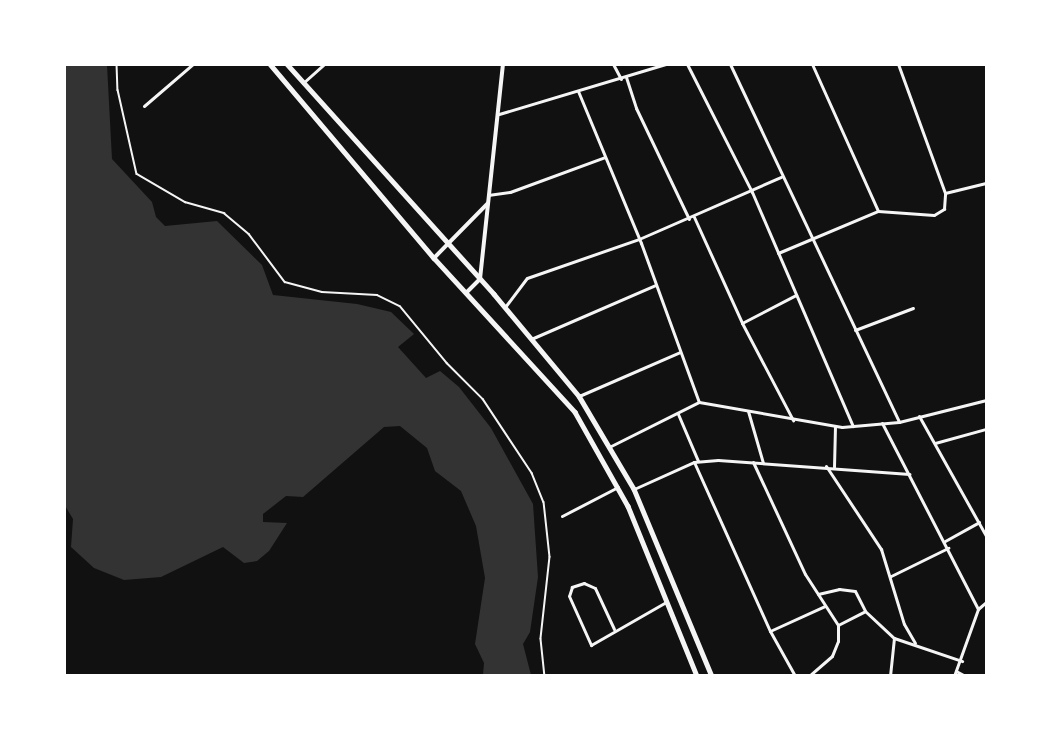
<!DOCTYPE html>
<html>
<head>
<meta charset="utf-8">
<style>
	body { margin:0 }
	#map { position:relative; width:1051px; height:740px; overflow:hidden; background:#111; font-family:Mulish,sans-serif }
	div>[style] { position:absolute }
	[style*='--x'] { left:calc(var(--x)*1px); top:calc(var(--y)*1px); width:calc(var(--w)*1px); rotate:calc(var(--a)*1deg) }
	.water>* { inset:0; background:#333 }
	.path>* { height:1.5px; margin:-0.75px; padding:0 0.75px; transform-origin:0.75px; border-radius:0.75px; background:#f5f5f5 }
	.minor>* { height:3px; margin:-1.5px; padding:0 1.5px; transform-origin:1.5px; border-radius:1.5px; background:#f5f5f5 }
	.secondary>* { height:4px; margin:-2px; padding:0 2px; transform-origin:2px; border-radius:2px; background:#f5f5f5 }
	.trunk>* { height:4.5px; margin:-2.25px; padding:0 2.25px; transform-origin:2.25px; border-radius:2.25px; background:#f5f5f5 }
	span { translate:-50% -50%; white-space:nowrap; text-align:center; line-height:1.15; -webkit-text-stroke:4.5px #fff; paint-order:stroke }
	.frame { position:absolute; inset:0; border:66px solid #fff; pointer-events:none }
</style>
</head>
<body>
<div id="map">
	<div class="water">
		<i style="clip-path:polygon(64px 65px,107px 65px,112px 159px,152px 202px,156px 217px,165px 226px,217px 221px,262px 265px,273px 295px,357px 304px,391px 312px,414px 334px,398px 347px,426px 378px,440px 371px,459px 387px,491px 428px,533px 504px,538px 577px,530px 632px,523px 644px,531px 675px,483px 675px,484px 663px,475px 644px,485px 578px,476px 526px,461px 491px,435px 471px,427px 448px,400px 426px,384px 427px,303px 497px,286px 496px,263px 514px,263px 522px,287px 523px,269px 551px,257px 561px,244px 563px,223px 547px,161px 577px,124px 580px,94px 568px,71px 547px,73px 519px,64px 504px)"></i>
	</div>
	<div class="path">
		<i style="--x:117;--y:64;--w:26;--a:88"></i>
		<i style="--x:118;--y:90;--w:86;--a:77.3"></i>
		<i style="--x:137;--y:174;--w:56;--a:30.3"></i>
		<i style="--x:185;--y:202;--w:41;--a:15.8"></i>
		<i style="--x:224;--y:213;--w:33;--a:40"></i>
		<i style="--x:249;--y:234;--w:60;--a:53.1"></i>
		<i style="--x:285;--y:282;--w:38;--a:15"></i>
		<i style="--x:322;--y:292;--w:55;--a:3.1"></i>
		<i style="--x:377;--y:295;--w:25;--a:26"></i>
		<i style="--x:400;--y:306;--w:74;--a:50.5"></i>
		<i style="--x:447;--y:363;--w:51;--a:45"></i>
		<i style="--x:483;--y:399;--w:89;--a:56.5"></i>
		<i style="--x:532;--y:473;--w:31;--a:68"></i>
		<i style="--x:544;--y:502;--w:55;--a:83.8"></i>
		<i style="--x:550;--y:557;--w:82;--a:96.3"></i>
		<i style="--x:541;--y:639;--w:37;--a:84"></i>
	</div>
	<div class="minor">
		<i style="--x:613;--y:64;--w:17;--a:62"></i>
		<i style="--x:687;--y:64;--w:144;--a:63.1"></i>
		<i style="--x:752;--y:192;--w:255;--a:66.7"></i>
		<i style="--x:730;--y:64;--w:396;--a:64.7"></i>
		<i style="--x:812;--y:64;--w:161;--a:65.8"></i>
		<i style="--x:626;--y:77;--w:33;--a:72"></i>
		<i style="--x:636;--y:108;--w:123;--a:64.5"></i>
		<i style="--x:303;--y:83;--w:28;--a:-42"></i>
		<i style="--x:578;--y:91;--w:165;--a:67.5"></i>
		<i style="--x:641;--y:243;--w:169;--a:70"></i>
		<i style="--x:144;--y:106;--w:65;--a:-40.6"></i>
		<i style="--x:499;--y:114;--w:174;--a:-16.7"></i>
		<i style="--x:945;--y:193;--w:42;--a:-13.7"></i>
		<i style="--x:488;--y:195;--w:22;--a:-8"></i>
		<i style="--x:510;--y:192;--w:101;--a:-20.2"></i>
		<i style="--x:694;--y:217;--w:116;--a:65.6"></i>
		<i style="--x:742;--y:323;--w:110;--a:62.3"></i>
		<i style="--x:778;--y:253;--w:108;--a:-22.8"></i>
		<i style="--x:878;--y:211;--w:56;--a:4.1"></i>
		<i style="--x:934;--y:215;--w:12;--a:-31"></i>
		<i style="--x:944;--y:209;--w:16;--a:-86"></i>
		<i style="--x:945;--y:193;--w:137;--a:-110"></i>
		<i style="--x:505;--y:307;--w:36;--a:-53"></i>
		<i style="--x:527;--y:278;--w:119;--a:-19.2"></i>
		<i style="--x:639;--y:239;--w:155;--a:-23.6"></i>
		<i style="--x:742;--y:323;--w:61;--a:-27.4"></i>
		<i style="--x:855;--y:330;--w:62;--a:-20.8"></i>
		<i style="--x:531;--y:339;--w:136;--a:-23.4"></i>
		<i style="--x:579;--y:396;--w:110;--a:-23.5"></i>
		<i style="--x:748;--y:411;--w:54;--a:73.9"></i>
		<i style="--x:678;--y:414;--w:51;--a:66.9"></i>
		<i style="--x:919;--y:416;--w:137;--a:60.8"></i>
		<i style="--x:882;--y:423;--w:209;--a:62.7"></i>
		<i style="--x:935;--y:443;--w:53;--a:-15.4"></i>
		<i style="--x:611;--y:446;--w:98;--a:-26.6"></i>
		<i style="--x:699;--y:402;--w:145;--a:9.9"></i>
		<i style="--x:842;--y:427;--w:57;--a:-5"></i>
		<i style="--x:899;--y:422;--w:90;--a:-14.2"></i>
		<i style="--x:694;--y:462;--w:185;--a:65.8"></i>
		<i style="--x:770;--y:631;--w:51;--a:60.9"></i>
		<i style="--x:753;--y:462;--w:123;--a:65.1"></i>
		<i style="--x:805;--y:574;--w:61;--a:57.1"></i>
		<i style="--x:838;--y:625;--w:16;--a:90"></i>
		<i style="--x:838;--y:641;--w:16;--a:112"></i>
		<i style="--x:832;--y:656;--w:30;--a:139"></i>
		<i style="--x:826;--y:466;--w:100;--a:56.5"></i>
		<i style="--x:881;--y:549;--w:78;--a:73"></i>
		<i style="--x:904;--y:624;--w:22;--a:60"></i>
		<i style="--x:834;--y:467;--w:41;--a:-88.6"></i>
		<i style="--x:634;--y:489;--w:66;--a:-24.2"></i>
		<i style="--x:694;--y:462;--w:24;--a:-5"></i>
		<i style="--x:718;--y:460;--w:192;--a:4.2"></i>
		<i style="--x:562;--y:516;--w:63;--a:-27.4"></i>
		<i style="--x:945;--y:541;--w:39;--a:-29"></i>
		<i style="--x:891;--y:576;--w:64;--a:-26.2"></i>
		<i style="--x:818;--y:594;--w:22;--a:-13"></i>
		<i style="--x:839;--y:589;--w:16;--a:7"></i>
		<i style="--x:855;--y:591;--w:22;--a:63"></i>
		<i style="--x:838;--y:625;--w:30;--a:-27"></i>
		<i style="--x:865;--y:611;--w:40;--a:43"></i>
		<i style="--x:894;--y:638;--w:72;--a:18.7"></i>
		<i style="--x:614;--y:629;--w:45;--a:-114.9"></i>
		<i style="--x:595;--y:588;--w:12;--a:-156"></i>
		<i style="--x:584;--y:583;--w:13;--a:162"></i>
		<i style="--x:572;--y:587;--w:9;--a:108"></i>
		<i style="--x:569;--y:596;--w:54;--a:65.8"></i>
		<i style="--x:591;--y:645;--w:86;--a:-29.8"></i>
		<i style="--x:770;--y:631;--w:60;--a:-24.4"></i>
		<i style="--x:956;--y:671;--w:10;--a:29"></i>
		<i style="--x:890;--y:676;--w:38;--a:-84"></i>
		<i style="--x:954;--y:676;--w:71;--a:-70.3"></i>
		<i style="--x:978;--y:609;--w:11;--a:-41"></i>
	</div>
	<div class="secondary">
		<i style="--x:434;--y:258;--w:77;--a:-45.5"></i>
		<i style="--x:467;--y:292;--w:18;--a:-45"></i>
		<i style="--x:480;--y:279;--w:216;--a:-83.9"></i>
	</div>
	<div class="trunk">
		<i style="--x:270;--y:64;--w:254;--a:49.8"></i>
		<i style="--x:434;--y:258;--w:209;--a:47.5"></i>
		<i style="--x:575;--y:412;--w:108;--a:60.6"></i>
		<i style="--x:628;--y:506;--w:183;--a:67.9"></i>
		<i style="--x:287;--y:64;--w:309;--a:48"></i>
		<i style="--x:494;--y:294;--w:133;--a:50.2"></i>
		<i style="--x:579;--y:396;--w:108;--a:59.4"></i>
		<i style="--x:634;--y:489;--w:203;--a:67.4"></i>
	</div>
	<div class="frame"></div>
</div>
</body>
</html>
